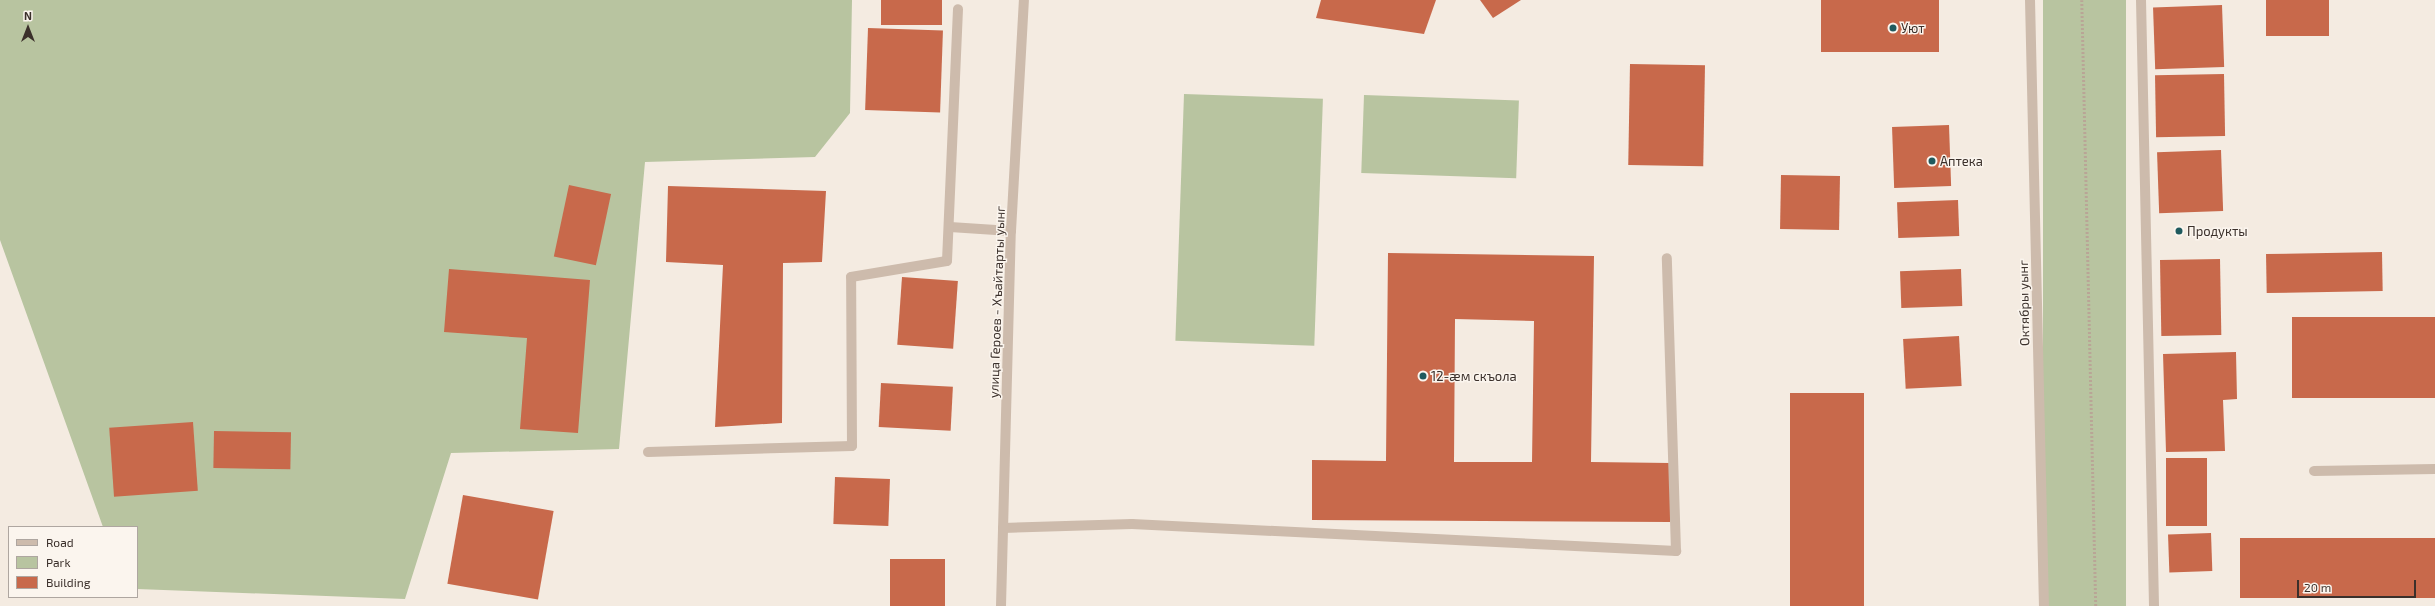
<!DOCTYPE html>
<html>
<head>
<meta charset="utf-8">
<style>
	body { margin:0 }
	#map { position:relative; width:2435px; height:606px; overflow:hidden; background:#f4ebe1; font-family:"Exo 2",sans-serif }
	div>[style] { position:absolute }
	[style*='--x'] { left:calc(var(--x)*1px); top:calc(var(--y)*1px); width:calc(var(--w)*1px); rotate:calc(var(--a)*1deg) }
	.green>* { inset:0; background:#b8c4a0; transform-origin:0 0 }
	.building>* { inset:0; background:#c8694b; transform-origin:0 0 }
	.path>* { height:2.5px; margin-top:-1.25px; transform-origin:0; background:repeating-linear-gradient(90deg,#b9a596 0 2px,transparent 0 4px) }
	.minor>* { height:10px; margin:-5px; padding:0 5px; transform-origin:5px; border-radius:5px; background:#cdbbac }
	.dots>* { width:11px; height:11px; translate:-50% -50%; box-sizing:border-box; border:2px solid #fbf5ee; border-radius:50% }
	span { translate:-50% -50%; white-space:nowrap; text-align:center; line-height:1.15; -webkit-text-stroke:3px #fbf5ee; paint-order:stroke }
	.poi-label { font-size:13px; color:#3b302b }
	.left { translate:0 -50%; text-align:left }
	.street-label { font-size:13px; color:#3b302b }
	.legend { position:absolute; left:8px; top:526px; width:130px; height:72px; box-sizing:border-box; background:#fbf5ee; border:1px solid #aea6a0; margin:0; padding:5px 7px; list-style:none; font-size:12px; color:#3b302b }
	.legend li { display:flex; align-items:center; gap:8px; height:20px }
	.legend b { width:20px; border:1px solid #aea6a0 }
	.north { position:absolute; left:8px; top:8px; width:40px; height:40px; -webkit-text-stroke:3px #fbf5ee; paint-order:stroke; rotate:0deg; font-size:11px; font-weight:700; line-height:16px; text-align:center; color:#3b302b }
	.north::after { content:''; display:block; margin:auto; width:14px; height:18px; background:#3b302b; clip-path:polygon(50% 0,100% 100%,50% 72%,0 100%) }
	.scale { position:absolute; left:2297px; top:580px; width:119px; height:18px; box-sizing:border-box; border:2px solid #3b302b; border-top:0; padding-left:5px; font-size:12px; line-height:14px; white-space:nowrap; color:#3b302b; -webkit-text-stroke:3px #fbf5ee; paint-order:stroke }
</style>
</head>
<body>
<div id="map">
	<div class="green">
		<i style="clip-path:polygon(0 0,852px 0,850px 113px,815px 157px,645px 162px,619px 449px,451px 453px,405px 599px,137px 589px,137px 527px,103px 527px,0 240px)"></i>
		<i style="left:2043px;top:0;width:83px;height:606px"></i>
		<i style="left:1184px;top:94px;width:139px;height:247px;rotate:2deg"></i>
		<i style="left:1364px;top:95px;width:155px;height:78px;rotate:2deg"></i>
	</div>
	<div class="building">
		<i style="left:881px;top:0;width:61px;height:25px"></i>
		<i style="clip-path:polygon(1321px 0,1436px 0,1424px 34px,1316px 18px)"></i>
		<i style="clip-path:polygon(1480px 0,1521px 0,1493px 18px)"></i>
		<i style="left:1821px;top:0;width:118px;height:52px"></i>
		<i style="left:2266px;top:0;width:63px;height:36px"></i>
		<i style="left:2222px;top:5px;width:62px;height:69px;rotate:88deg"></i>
		<i style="left:868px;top:28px;width:75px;height:82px;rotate:2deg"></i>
		<i style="left:1630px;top:64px;width:75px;height:101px;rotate:1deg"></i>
		<i style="left:2224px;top:74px;width:62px;height:69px;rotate:89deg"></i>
		<i style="left:1949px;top:125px;width:61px;height:57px;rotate:88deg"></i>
		<i style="left:2221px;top:150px;width:61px;height:64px;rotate:88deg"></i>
		<i style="left:1781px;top:175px;width:59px;height:54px;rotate:1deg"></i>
		<i style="left:569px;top:185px;width:43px;height:73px;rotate:12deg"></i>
		<i style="clip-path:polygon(668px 186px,826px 191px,822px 262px,783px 263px,782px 423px,715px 427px,723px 265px,666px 262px)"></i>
		<i style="left:1958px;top:200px;width:36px;height:61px;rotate:88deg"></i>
		<i style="left:2382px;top:252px;width:39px;height:116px;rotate:89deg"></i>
		<i style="clip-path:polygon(evenodd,1388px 253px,1594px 256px,1591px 462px,1670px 463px,1670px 522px,1312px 520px,1312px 460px,1386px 461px,1388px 253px,1455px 319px,1534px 321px,1532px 462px,1454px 462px,1455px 319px)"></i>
		<i style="left:2220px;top:259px;width:76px;height:60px;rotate:89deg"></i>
		<i style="clip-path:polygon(449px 269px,590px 280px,578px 433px,520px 429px,527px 338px,444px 332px)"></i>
		<i style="left:1961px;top:269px;width:37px;height:61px;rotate:88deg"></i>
		<i style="left:902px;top:277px;width:56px;height:68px;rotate:4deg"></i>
		<i style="left:2435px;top:317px;width:81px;height:143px;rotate:90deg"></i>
		<i style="left:1959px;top:336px;width:50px;height:56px;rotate:87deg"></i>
		<i style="clip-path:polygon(2236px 352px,2237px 399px,2223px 400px,2225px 451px,2166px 452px,2163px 354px)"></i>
		<i style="left:881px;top:383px;width:72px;height:44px;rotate:3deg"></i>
		<i style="left:1790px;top:393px;width:74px;height:213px"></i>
		<i style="left:193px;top:422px;width:69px;height:84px;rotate:86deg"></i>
		<i style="left:214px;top:431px;width:77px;height:37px;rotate:1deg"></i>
		<i style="left:2166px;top:458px;width:41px;height:68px"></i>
		<i style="left:835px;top:477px;width:55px;height:47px;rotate:2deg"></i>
		<i style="left:463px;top:495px;width:92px;height:90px;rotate:10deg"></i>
		<i style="left:2211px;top:533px;width:38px;height:43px;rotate:88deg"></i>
		<i style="left:2435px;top:538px;width:60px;height:195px;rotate:90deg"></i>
		<i style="left:890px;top:559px;width:55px;height:47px"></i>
	</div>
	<div class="path">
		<i style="--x:2082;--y:0;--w:606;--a:88.68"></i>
	</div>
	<div class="minor">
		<i style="--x:2030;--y:0;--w:606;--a:88.68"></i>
		<i style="--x:2141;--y:0;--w:606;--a:88.77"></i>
		<i style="--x:950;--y:227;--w:61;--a:3.8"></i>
		<i style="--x:648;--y:452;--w:204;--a:-1.7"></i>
		<i style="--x:852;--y:446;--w:169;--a:-90.3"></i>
		<i style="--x:851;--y:277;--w:97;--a:-9.5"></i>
		<i style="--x:947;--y:261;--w:252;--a:-87.5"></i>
		<i style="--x:2314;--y:471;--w:121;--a:-0.9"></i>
		<i style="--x:1003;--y:528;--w:129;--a:-1.8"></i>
		<i style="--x:1132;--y:524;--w:545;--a:2.84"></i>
		<i style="--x:1676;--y:551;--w:293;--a:-91.8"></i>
		<i style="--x:1001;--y:606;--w:375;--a:-88.5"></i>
		<i style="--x:1011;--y:231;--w:231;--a:-86.8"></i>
	</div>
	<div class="dots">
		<i style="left:1893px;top:28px;background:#1f5a5e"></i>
		<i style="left:1932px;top:161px;background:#1f5a5e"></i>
		<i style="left:2179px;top:231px;background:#1f5a5e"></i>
		<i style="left:1423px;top:376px;background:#1f5a5e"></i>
	</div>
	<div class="poi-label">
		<span class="left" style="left:1901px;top:28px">Уют</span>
		<span class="left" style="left:1940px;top:161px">Аптека</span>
		<span class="left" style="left:2187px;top:231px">Продукты</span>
		<span class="left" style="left:1431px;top:376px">12-æм скъола</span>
	</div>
	<div class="street-label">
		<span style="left:997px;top:302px;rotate:-88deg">улица Героев - Хъайтарты уынг</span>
		<span style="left:2024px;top:303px;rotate:-91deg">Октябры уынг</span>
	</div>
	<ul class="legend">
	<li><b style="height:5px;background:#cdbbac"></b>Road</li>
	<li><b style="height:11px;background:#b8c4a0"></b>Park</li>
	<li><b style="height:11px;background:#c8694b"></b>Building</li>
	</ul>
	<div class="north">N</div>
	<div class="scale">20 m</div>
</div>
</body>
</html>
